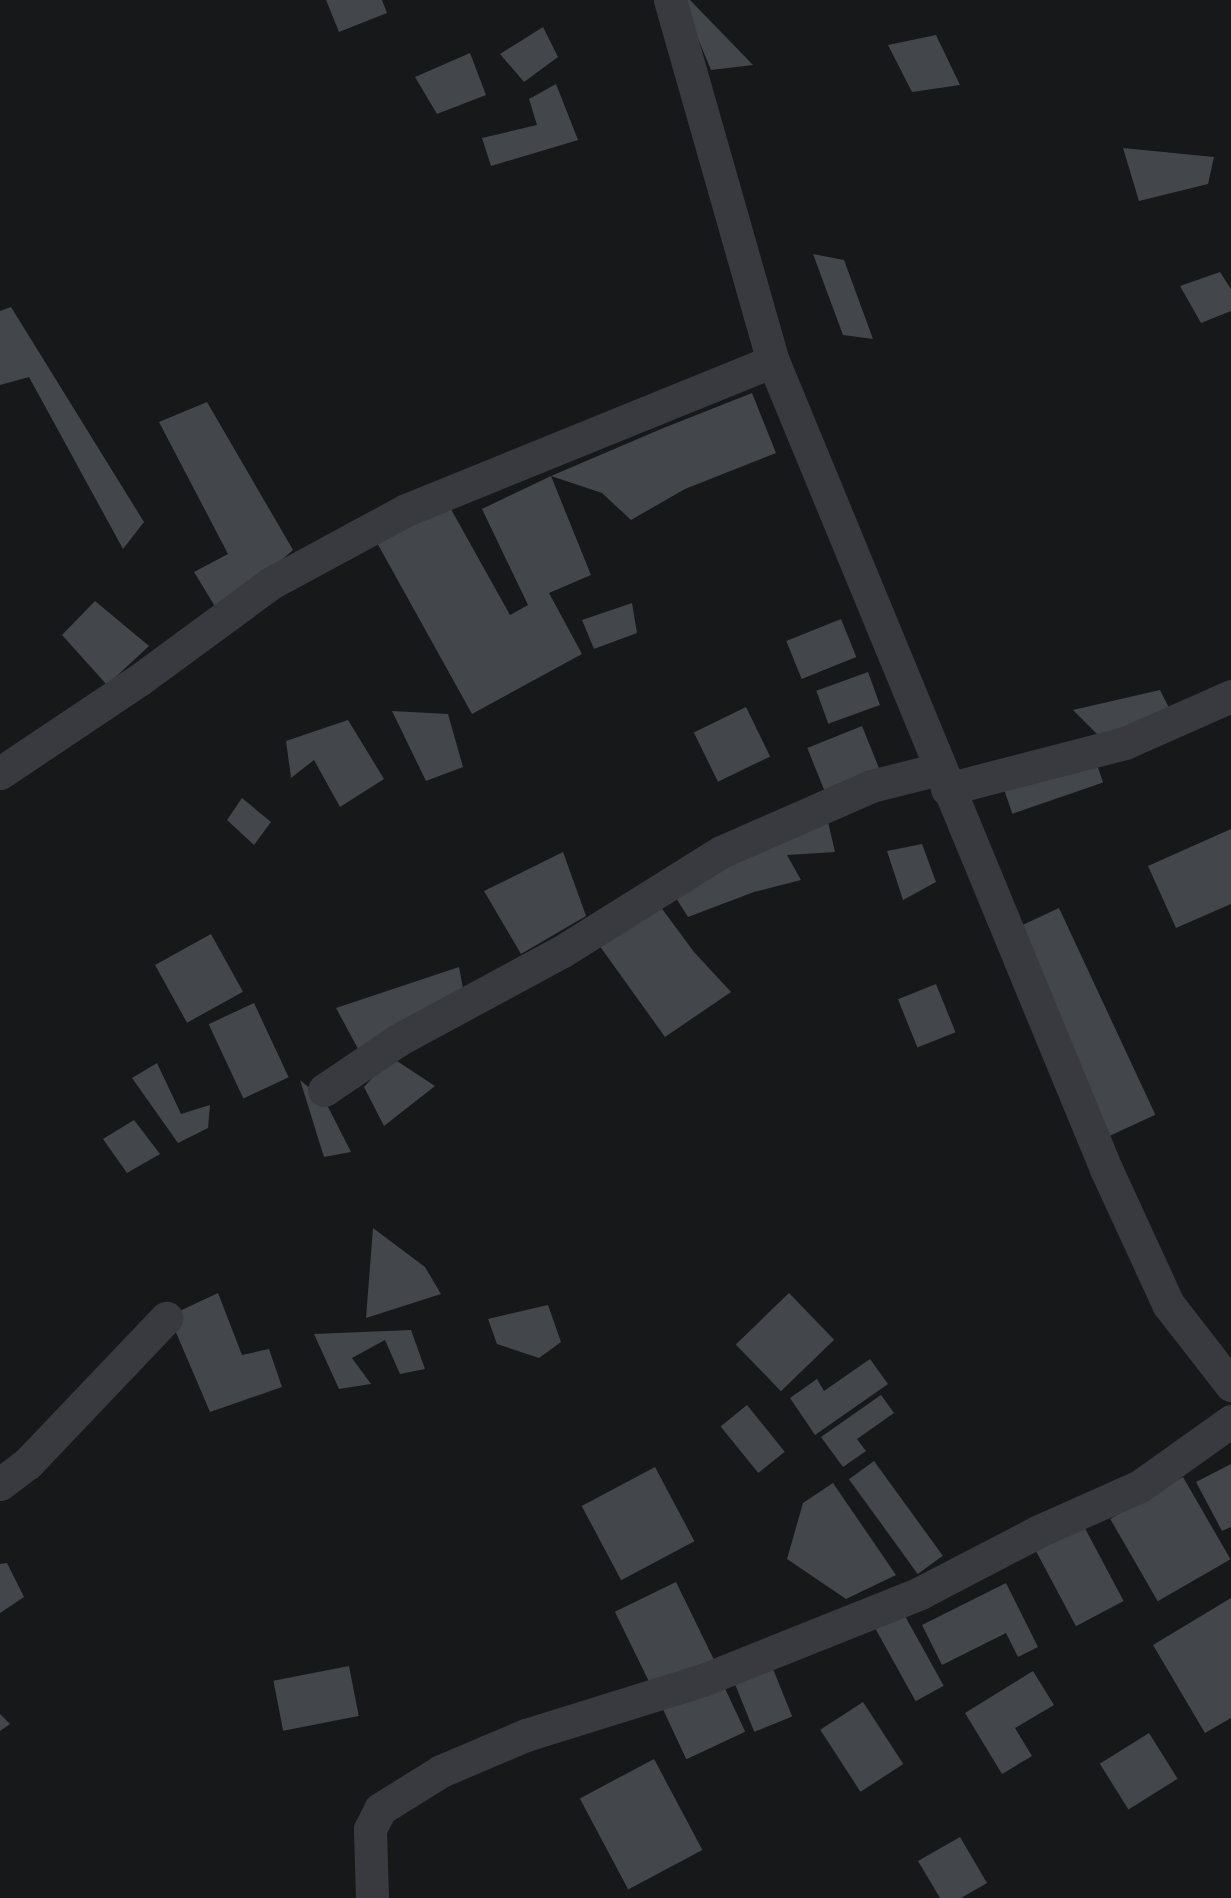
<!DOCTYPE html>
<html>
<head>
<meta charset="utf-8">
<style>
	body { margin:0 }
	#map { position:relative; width:1231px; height:1898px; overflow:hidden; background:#17181a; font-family:"Work Sans",sans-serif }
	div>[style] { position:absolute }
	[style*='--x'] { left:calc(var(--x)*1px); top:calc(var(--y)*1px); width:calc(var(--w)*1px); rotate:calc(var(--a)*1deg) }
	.building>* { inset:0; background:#43464a; transform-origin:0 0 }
	.minor>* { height:33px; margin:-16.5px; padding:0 16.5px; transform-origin:16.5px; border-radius:16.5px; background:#383a3f }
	span { translate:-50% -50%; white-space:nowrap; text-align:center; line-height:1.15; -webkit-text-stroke:5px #121315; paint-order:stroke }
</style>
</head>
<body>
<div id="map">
	<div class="building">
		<i style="clip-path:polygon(326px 0,382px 0,387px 13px,339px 32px)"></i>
		<i style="clip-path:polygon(682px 0,690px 0,753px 65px,711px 70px)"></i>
		<i style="clip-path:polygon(543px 27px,558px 57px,524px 82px,500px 54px)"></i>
		<i style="clip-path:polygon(936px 35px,960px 85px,912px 92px,888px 45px)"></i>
		<i style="clip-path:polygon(470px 53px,486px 95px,437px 114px,415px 77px)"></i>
		<i style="clip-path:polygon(556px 84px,578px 140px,491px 166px,482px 138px,537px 125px,529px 99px)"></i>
		<i style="clip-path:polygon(1123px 148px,1214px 157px,1208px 184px,1139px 201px)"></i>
		<i style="clip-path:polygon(813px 254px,844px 260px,873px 339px,843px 335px)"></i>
		<i style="clip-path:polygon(1220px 272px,1231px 289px,1231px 311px,1201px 323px,1180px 286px)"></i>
		<i style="clip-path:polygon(11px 307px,144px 522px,123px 549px,29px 377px,0 385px,0 311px)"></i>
		<i style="clip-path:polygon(752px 393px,776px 453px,685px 489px,631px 520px,602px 493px,551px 476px,591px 575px,549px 593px,582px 654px,472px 714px,376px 541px,447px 502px,510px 615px,528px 605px,482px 509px,551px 476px,661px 429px)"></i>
		<i style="clip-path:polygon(207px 402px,293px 550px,219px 613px,194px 572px,228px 554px,159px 422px)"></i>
		<i style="clip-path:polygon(95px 601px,149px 646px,107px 685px,62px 635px)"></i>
		<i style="clip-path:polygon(632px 603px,637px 633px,594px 649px,582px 620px)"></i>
		<i style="left:841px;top:619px;width:41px;height:59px;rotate:68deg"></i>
		<i style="left:868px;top:672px;width:35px;height:55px;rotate:70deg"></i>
		<i style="clip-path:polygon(1160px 690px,1169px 708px,1103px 740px,1073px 710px)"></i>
		<i style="left:746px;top:707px;width:55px;height:58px;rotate:64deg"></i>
		<i style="clip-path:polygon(392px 711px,448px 714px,463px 767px,426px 781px)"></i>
		<i style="clip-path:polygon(348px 720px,384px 779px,340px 807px,314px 760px,291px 778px,286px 741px)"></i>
		<i style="left:862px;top:726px;width:50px;height:59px;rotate:68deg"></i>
		<i style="left:1094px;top:756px;width:28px;height:96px;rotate:71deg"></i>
		<i style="clip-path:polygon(242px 798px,271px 822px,254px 845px,227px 820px)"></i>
		<i style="clip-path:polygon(826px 813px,835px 852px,787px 855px,801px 880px,754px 892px,688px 917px,669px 887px)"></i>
		<i style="clip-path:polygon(1231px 829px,1231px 904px,1176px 928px,1148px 866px)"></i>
		<i style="clip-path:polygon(922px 844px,936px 882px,903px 900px,887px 851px)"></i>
		<i style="clip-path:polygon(563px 852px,586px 916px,521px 954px,484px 891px)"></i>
		<i style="clip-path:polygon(657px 902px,694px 952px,731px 992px,665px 1037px,599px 945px)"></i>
		<i style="left:1059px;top:908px;width:228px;height:53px;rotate:65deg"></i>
		<i style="left:211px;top:934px;width:66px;height:64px;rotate:61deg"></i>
		<i style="clip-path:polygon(459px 967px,465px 999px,363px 1058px,336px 1008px)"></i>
		<i style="left:936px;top:984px;width:52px;height:41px;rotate:68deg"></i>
		<i style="left:254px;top:1003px;width:82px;height:50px;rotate:65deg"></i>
		<i style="clip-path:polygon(391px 1057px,435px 1086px,384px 1126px,364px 1087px)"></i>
		<i style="clip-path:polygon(157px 1063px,181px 1114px,210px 1105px,208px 1128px,178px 1143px,132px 1078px)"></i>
		<i style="clip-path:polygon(300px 1080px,325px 1101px,351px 1152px,324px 1157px)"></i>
		<i style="clip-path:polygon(134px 1120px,160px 1154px,127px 1173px,103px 1139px)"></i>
		<i style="clip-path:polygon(373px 1228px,425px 1267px,441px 1294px,366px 1318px)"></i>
		<i style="clip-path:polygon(218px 1293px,242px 1355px,269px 1349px,282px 1387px,210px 1412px,169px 1316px)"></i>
		<i style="left:789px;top:1293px;width:65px;height:74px;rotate:46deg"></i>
		<i style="clip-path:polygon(548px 1305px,561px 1342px,539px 1358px,497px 1344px,488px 1319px)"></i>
		<i style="clip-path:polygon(411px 1330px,425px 1369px,400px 1374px,385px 1340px,352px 1358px,371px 1384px,339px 1389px,314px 1334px)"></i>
		<i style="clip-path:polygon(870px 1359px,888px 1384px,815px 1435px,790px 1398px,817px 1379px,824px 1391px)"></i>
		<i style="clip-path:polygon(881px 1395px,894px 1413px,857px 1439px,866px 1451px,843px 1467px,821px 1437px)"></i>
		<i style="left:747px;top:1405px;width:60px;height:34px;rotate:51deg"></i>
		<i style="left:874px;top:1461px;width:117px;height:31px;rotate:54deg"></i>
		<i style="clip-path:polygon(1231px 1464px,1231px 1527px,1222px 1531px,1196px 1482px)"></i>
		<i style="left:655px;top:1467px;width:84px;height:83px;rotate:62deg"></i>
		<i style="left:1183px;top:1477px;width:95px;height:84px;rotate:60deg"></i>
		<i style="clip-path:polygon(833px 1483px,896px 1575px,846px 1599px,787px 1559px,803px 1503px)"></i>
		<i style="left:1079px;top:1517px;width:95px;height:54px;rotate:62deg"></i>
		<i style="clip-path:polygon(7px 1563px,24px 1597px,0 1613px,0 1564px)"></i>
		<i style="left:676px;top:1582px;width:91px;height:68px;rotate:64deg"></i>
		<i style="clip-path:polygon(1006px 1583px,1038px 1647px,1018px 1657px,1006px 1633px,942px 1665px,922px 1625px)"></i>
		<i style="clip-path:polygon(1231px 1598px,1231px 1718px,1205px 1733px,1153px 1645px)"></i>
		<i style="left:900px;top:1607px;width:90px;height:32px;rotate:61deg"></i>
		<i style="left:769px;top:1659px;width:62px;height:41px;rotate:68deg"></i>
		<i style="left:349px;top:1666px;width:51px;height:77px;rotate:79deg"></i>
		<i style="clip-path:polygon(1033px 1671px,1054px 1705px,1015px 1728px,1032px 1756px,1002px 1774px,965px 1713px)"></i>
		<i style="left:722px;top:1682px;width:55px;height:65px;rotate:65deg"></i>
		<i style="left:863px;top:1702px;width:74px;height:51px;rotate:57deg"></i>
		<i style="clip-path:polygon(0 1714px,10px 1724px,0 1731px)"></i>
		<i style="left:1149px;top:1733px;width:54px;height:58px;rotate:58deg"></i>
		<i style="left:654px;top:1759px;width:103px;height:84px;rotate:62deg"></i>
		<i style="clip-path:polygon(960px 1837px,987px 1883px,961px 1898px,940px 1898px,918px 1861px)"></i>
	</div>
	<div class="minor">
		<i style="--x:670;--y:0;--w:375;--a:74.1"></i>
		<i style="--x:773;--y:361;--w:874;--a:67.6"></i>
		<i style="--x:1106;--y:1169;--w:149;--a:65.3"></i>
		<i style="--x:1168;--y:1304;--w:103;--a:52.1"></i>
		<i style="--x:0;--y:773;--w:167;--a:-33.8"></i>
		<i style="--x:139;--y:680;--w:164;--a:-36.3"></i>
		<i style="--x:271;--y:583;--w:153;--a:-28.4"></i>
		<i style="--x:406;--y:510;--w:396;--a:-22.1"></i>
		<i style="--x:947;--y:789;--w:184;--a:-14.5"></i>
		<i style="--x:1125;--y:743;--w:116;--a:-23.9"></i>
		<i style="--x:324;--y:1090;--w:89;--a:-34"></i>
		<i style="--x:398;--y:1040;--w:185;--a:-28.4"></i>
		<i style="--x:561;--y:952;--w:189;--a:-32"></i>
		<i style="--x:721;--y:852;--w:164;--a:-23.7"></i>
		<i style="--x:871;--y:786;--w:70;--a:-14"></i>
		<i style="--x:0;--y:1484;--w:34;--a:-37"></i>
		<i style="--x:27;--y:1464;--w:202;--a:-46.4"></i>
		<i style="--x:372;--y:1898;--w:69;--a:-91.7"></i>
		<i style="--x:370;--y:1829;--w:22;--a:-63"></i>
		<i style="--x:380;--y:1809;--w:72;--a:-31.9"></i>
		<i style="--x:441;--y:1771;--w:92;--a:-23"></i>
		<i style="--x:526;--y:1735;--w:185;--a:-17.3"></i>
		<i style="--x:703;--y:1680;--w:234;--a:-21.8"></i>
		<i style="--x:920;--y:1593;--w:134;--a:-27.5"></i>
		<i style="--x:1039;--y:1531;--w:111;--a:-24"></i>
		<i style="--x:1140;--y:1486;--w:112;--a:-35.5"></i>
	</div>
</div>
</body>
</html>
